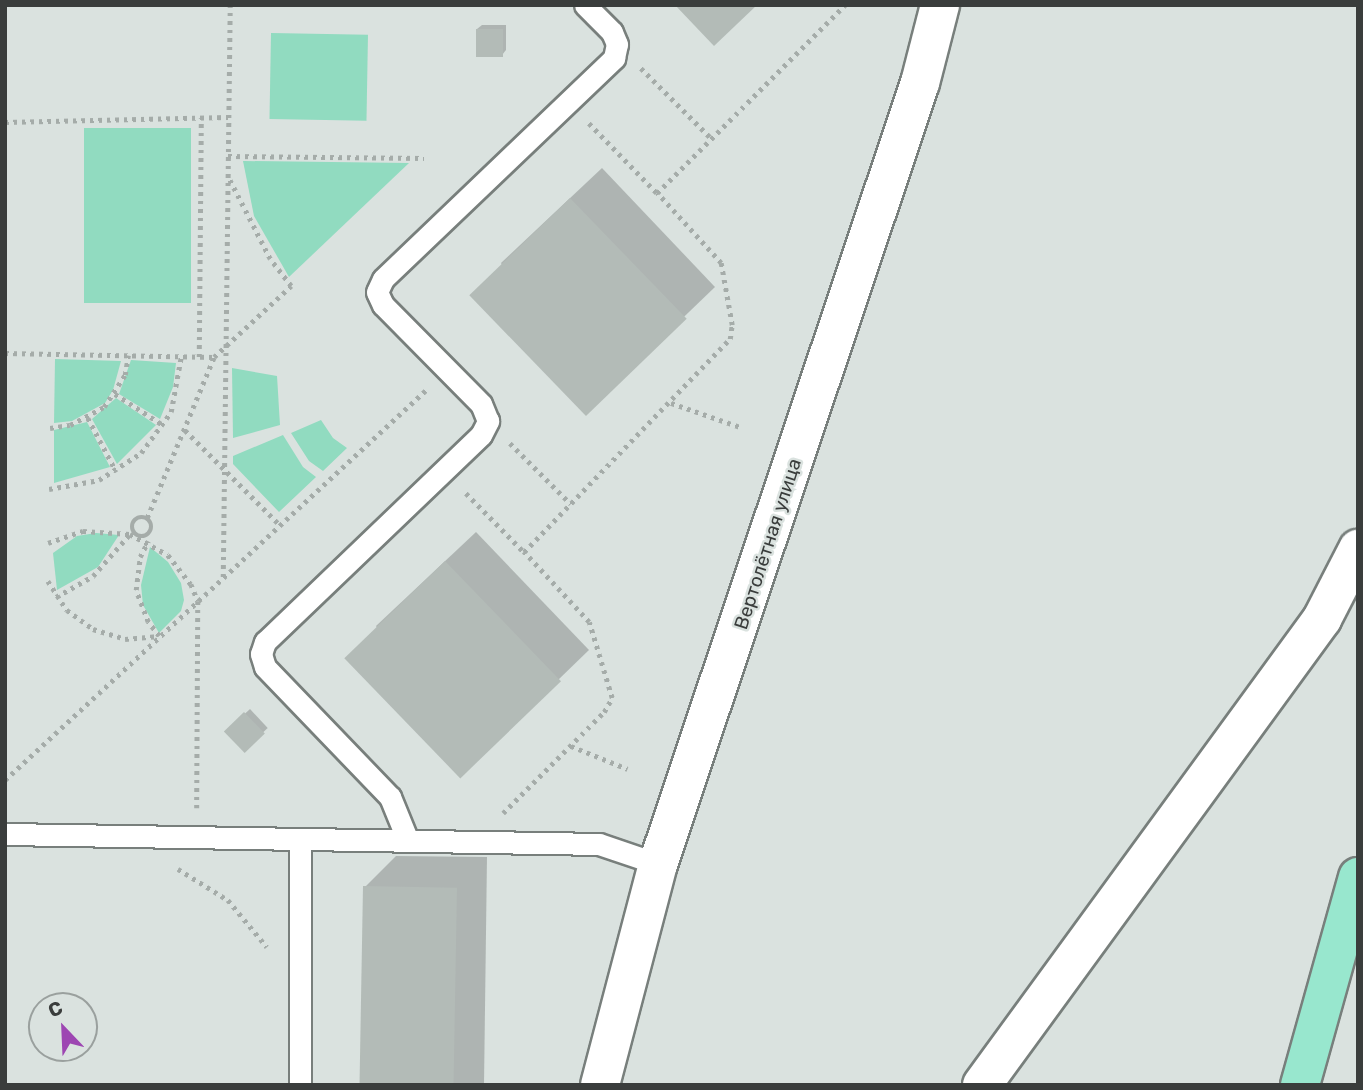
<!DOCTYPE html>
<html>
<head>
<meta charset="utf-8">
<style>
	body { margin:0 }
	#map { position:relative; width:1363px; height:1090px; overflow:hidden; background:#dae2df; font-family:Rubik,sans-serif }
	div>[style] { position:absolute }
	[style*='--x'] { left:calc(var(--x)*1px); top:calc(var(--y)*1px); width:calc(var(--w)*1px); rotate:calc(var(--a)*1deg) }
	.green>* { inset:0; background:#91dbc0; transform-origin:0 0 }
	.shadow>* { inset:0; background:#0003; transform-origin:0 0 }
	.building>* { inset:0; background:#b3bbb7; transform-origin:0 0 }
	.path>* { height:4.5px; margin-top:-2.25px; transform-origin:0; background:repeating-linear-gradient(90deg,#a5aca9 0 3.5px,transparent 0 8.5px) }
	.path>.ring { margin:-2.25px; padding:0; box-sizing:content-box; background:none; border:4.5px solid #a5aca9; border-radius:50% }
	.roads { filter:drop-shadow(2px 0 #787f7c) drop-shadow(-2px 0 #787f7c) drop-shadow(0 2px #787f7c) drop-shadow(0 -2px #787f7c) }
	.lane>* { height:21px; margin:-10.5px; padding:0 10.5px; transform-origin:10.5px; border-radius:10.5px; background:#fff }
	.secondary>* { height:38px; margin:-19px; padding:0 19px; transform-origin:19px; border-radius:19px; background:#fff }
	.primary>* { height:38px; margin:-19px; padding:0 19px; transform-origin:19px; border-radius:19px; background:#98e7ce }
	span { translate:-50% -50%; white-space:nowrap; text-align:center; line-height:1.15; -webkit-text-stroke:5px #dae2df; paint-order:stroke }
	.street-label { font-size:19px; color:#3a3d3c }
	.frame { position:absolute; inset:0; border:7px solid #3a3d3c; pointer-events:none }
	.north { position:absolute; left:28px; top:992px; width:70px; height:70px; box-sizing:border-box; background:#dae2df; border:2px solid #9aa09e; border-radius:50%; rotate:337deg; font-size:19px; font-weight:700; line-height:28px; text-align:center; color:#3a3d3c }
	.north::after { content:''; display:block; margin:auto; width:24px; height:32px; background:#9d46b2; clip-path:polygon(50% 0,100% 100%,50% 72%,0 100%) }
</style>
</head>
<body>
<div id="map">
	<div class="green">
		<i style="left:271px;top:33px;width:97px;height:86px;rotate:1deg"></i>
		<i style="left:84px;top:128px;width:107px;height:175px"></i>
		<i style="clip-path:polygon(243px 161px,244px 161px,409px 163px,289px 277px,254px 216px)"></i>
		<i style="clip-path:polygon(55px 359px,121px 361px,113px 390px,105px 403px,72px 421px,54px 423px)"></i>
		<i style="clip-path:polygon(131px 360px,176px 363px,173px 387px,160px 419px,119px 394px)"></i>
		<i style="clip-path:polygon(232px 368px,277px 376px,280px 425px,233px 438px)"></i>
		<i style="clip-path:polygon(116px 398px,156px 425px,117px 464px,92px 419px)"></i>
		<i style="clip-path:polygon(321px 420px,333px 438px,347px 448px,323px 471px,309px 461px,291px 433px)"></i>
		<i style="clip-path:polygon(87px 422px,110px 467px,54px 483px,54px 430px)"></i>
		<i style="clip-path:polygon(283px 435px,303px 467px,316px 477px,279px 512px,233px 464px,233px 456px)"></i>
		<i style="clip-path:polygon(96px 533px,119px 535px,98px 567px,57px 590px,53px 553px,77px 536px)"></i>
		<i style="clip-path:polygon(150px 547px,168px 562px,181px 583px,184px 600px,181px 611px,159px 633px,143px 605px,141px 585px)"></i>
	</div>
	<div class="shadow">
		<i style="clip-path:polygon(482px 25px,506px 25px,506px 50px,502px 55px,477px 29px)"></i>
		<i style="clip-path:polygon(602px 168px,715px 287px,584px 413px,501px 263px)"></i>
		<i style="clip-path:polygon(476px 532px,589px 650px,459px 776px,376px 626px)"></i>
		<i style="left:250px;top:709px;width:26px;height:32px;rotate:47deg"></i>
		<i style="clip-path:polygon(396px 856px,487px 857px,484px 1085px,362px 1085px,365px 887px)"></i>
	</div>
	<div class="building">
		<i style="clip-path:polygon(675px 5px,757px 5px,714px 46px)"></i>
		<i style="left:476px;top:29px;width:27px;height:28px"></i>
		<i style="left:570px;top:198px;width:168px;height:140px;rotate:46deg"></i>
		<i style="left:445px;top:561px;width:167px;height:140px;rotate:46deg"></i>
		<i style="left:244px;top:712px;width:30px;height:28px;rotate:46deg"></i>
		<i style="left:363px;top:886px;width:94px;height:199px;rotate:1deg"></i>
	</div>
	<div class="path">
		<i style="--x:641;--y:68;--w:100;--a:45"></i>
		<i style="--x:5;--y:122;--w:223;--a:-1.3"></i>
		<i style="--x:589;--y:123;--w:98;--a:45.8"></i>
		<i style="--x:228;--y:156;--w:196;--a:0.6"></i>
		<i style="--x:5;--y:353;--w:209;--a:1.1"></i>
		<i style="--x:199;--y:357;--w:239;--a:-89.5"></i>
		<i style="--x:115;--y:394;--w:57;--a:32.9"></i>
		<i style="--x:671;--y:403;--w:76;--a:19.1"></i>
		<i style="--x:88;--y:418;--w:60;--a:62.2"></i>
		<i style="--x:50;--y:428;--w:20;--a:-9"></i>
		<i style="--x:70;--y:425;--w:38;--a:-28"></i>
		<i style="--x:104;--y:407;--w:38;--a:-57"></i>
		<i style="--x:125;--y:375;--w:20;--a:-81"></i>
		<i style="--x:185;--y:430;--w:134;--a:45"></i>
		<i style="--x:510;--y:443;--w:86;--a:45"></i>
		<i style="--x:49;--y:489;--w:51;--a:-10.2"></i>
		<i style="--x:99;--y:480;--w:50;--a:-32.7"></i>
		<i style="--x:141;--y:453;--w:51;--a:-53.8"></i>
		<i style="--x:171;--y:412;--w:56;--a:-79.7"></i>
		<i style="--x:466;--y:493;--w:83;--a:45.5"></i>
		<i class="ring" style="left:132px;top:517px;width:15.5px;height:15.5px"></i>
		<i style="--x:147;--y:518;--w:174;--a:-67.4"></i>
		<i style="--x:214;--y:357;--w:105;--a:-42.7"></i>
		<i style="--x:291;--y:286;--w:34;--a:-128"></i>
		<i style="--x:270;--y:259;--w:92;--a:-117.1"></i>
		<i style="--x:48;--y:543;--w:37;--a:-19"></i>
		<i style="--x:83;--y:531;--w:47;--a:3.7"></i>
		<i style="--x:130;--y:534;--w:43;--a:28.9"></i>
		<i style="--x:168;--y:555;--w:37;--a:52"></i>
		<i style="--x:191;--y:584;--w:18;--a:68"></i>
		<i style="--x:198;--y:601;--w:207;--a:90.3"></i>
		<i style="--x:223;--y:577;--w:572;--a:-89.3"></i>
		<i style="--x:48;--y:581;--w:35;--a:57"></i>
		<i style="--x:67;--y:610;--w:32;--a:36"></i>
		<i style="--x:93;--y:629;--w:34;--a:17"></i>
		<i style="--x:125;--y:639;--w:34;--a:-5"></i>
		<i style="--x:159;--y:636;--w:18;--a:-128"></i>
		<i style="--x:148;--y:622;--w:34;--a:-111"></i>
		<i style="--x:136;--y:590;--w:33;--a:-83"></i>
		<i style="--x:140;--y:557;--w:18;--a:-63"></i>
		<i style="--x:56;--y:597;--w:43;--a:-29.6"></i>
		<i style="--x:93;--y:576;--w:56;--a:-48.6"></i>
		<i style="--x:571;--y:746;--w:61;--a:22"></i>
		<i style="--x:5;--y:780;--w:574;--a:-42.81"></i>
		<i style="--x:503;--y:813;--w:143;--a:-45"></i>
		<i style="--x:604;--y:712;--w:16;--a:-60"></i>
		<i style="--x:612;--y:698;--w:79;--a:-106.8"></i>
		<i style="--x:589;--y:622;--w:96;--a:-132.9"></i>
		<i style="--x:524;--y:552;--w:296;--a:-46"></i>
		<i style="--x:730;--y:339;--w:14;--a:-82"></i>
		<i style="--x:732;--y:325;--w:63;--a:-100.1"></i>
		<i style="--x:721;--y:263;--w:95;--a:-132.4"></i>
		<i style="--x:657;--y:193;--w:266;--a:-45"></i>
		<i style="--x:178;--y:869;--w:59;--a:31.8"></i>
		<i style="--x:228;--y:900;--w:61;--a:50.3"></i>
	</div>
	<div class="roads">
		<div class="lane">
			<i style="--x:5;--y:834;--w:594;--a:0.96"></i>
			<i style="--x:599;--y:844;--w:62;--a:18.7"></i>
			<i style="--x:408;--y:841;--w:48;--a:-112.2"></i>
			<i style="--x:390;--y:797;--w:180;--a:-133.9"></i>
			<i style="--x:265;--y:667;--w:14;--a:-107"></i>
			<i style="--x:261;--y:654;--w:13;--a:-72"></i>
			<i style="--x:265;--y:642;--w:299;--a:-43.8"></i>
			<i style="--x:481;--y:435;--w:16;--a:-63"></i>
			<i style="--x:488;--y:421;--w:18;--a:-112"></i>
			<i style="--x:481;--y:404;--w:139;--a:-134.7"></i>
			<i style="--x:383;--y:305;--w:14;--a:-115"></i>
			<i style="--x:377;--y:292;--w:14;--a:-65"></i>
			<i style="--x:383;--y:279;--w:320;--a:-43.7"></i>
			<i style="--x:614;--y:58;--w:14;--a:-78"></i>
			<i style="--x:617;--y:44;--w:13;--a:-113"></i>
			<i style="--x:612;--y:32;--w:38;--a:-135"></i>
			<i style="--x:300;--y:1085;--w:246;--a:-90"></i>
		</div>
		<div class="secondary">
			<i style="--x:600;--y:1085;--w:228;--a:-75.3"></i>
			<i style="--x:658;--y:864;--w:824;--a:-71.46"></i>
			<i style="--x:920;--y:83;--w:81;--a:-75.6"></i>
			<i style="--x:982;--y:1085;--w:577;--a:-53.88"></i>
			<i style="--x:1322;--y:619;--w:79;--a:-62.8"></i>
		</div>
		<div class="primary">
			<i style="--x:1300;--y:1085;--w:216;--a:-74.4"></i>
		</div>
	</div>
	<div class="street-label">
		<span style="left:768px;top:544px;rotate:-72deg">Вертолётная улица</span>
	</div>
	<div class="frame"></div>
	<div class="north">С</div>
</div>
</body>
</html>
